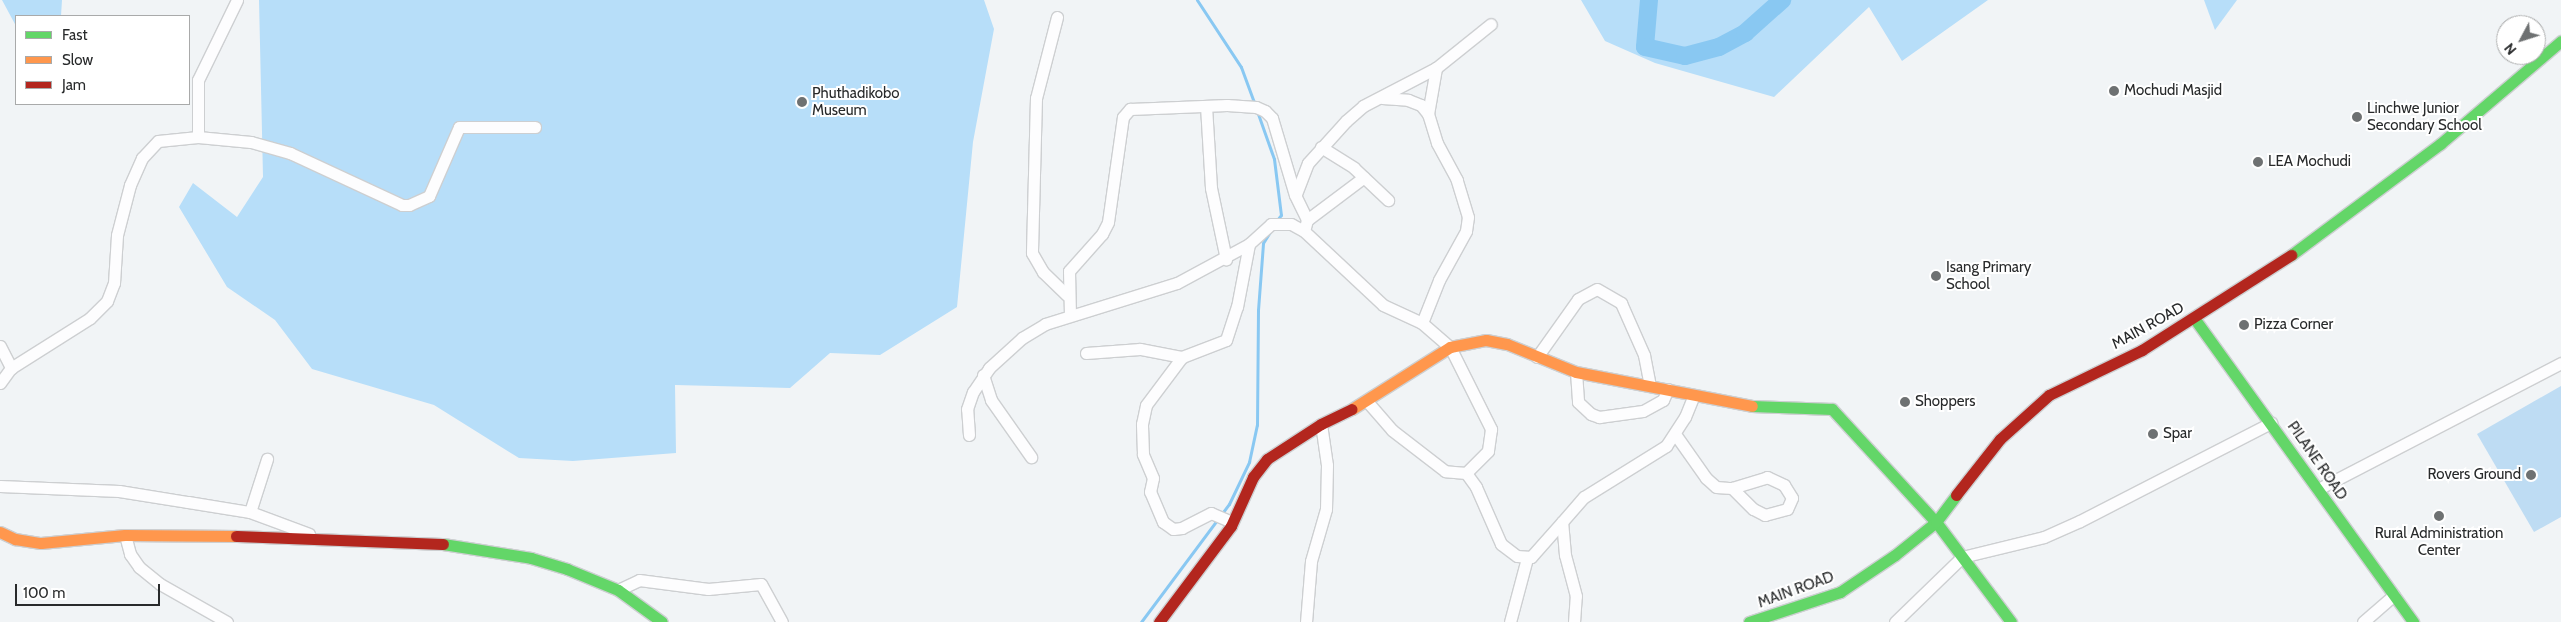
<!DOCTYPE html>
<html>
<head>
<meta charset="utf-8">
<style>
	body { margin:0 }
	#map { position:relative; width:2561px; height:622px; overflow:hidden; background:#f1f4f6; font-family:Cabin,sans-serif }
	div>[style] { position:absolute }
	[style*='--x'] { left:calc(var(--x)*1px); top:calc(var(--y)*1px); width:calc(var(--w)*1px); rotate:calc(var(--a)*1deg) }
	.green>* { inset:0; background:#bedcf3 }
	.forest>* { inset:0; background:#b7def9 }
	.stream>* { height:3px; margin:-1.5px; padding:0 1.5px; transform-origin:1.5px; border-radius:1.5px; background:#89c8f2 }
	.river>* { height:18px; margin:-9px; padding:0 9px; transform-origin:9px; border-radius:9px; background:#89c8f2 }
	.roads { filter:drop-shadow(1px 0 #cdcfd1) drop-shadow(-1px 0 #cdcfd1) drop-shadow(0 1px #cdcfd1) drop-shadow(0 -1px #cdcfd1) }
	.street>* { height:11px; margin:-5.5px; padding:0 5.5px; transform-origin:5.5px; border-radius:5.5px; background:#fdfdfe }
	.fast>* { height:11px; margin:-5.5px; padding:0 5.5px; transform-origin:5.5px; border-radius:5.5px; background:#63d668 }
	.slow>* { height:11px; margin:-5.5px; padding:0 5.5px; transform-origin:5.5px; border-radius:5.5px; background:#ff974d }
	.jam>* { height:11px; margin:-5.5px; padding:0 5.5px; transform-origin:5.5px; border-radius:5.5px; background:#b3261e }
	.dots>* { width:14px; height:14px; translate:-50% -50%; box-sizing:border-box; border:2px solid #fff; border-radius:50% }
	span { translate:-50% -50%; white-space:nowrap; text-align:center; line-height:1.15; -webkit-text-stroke:4px #fff; paint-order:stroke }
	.poi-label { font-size:15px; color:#282a2b }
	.left { translate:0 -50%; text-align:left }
	.right { translate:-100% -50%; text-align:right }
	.street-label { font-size:15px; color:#282a2b }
	.legend { position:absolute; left:15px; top:15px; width:175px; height:90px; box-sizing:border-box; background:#fff; border:1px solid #a9aaaa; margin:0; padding:6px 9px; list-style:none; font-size:15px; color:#282a2b }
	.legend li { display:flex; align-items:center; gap:10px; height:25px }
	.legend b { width:25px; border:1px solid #a9aaaa }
	.north { position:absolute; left:2496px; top:15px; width:50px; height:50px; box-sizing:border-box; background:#fff; border:1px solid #a9aaaa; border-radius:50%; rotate:230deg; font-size:14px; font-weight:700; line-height:20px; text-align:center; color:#282a2b }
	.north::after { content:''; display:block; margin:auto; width:18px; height:22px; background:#6e7172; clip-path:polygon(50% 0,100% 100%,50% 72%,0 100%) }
	.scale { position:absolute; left:15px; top:584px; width:145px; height:22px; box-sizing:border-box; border:2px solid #282a2b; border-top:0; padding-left:6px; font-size:15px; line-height:18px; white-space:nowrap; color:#282a2b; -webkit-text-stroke:4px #fff; paint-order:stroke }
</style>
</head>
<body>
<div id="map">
	<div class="green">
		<i style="clip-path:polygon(2561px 386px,2561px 517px,2534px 532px,2477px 434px)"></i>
	</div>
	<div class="forest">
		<i style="clip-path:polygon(2px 0,62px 0,61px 16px,16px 16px,16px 26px)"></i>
		<i style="clip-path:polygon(259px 0,984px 0,994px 29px,973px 142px,957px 307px,880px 355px,830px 353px,790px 388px,675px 385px,676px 453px,573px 461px,519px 458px,434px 405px,312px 369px,275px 320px,227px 287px,179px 207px,193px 183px,237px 217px,263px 177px)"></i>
		<i style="clip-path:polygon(1581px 0,1988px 0,1902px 61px,1869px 7px,1774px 97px,1655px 63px,1605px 41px)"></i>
		<i style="clip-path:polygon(2204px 0,2237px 0,2215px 30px)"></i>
	</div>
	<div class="stream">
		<i style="--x:1197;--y:0;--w:80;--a:56.7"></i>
		<i style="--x:1241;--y:67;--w:40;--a:69.8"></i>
		<i style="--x:1257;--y:111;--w:51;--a:70.5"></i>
		<i style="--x:1274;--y:159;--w:56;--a:82.9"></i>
		<i style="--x:1281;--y:215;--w:6;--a:129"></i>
		<i style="--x:1141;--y:622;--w:147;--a:-53.3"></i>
		<i style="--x:1229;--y:504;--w:47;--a:-64.5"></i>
		<i style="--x:1249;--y:462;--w:38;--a:-78"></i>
		<i style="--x:1257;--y:425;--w:115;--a:-89.5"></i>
		<i style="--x:1258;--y:310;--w:67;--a:-85.7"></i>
		<i style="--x:1263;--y:243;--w:13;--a:-58"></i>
	</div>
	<div class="river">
		<i style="--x:1649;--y:0;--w:47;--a:94.9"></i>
		<i style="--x:1645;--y:47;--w:41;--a:12.7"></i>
		<i style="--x:1685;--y:56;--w:35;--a:-15"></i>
		<i style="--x:1719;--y:47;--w:30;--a:-28"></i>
		<i style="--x:1745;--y:33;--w:50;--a:-41.7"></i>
	</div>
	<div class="roads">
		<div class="street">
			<i style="--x:1057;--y:17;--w:84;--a:104.5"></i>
			<i style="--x:1036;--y:98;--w:155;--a:91.5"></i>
			<i style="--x:1032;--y:253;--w:22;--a:60"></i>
			<i style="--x:1043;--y:272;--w:33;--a:44"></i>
			<i style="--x:1382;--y:98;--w:26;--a:4"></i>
			<i style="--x:1408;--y:100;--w:14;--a:21"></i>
			<i style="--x:1421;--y:105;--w:11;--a:52"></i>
			<i style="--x:1206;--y:106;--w:82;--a:86.5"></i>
			<i style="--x:1211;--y:188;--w:73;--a:78.1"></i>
			<i style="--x:198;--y:137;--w:57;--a:-90"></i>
			<i style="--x:198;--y:80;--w:89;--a:-64"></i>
			<i style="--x:1321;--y:147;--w:39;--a:32"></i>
			<i style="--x:1354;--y:168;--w:47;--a:43.3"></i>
			<i style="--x:1296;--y:194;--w:33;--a:-69"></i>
			<i style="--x:1308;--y:163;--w:57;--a:-47.9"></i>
			<i style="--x:1346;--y:121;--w:23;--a:-41"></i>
			<i style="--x:1363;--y:106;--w:82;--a:-27.5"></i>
			<i style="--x:1436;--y:68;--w:70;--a:-38.7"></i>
			<i style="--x:1307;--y:220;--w:71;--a:-37"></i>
			<i style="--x:1070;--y:315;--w:44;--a:-91.3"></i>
			<i style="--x:1069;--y:271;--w:50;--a:-48.3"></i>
			<i style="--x:1102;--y:234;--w:13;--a:-63"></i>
			<i style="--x:1108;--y:222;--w:106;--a:-81.9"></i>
			<i style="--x:1123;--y:117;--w:11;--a:-49"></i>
			<i style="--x:1130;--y:109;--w:97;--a:-2.4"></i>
			<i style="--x:1227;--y:105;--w:29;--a:4"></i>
			<i style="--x:1256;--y:107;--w:10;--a:24"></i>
			<i style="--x:1265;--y:111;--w:10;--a:45"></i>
			<i style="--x:1272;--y:118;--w:80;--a:73.4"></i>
			<i style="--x:1295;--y:195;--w:28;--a:64"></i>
			<i style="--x:1307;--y:220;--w:11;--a:105"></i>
			<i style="--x:1422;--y:323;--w:46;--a:-68.4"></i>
			<i style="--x:1439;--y:280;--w:56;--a:-61.1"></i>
			<i style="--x:1466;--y:231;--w:14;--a:-82"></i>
			<i style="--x:1468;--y:217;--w:39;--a:-107"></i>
			<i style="--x:1457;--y:180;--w:42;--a:-118.4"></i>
			<i style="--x:1437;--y:143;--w:30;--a:-107"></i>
			<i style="--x:1428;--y:114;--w:47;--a:-80.1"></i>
			<i style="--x:0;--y:346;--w:25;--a:63"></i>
			<i style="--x:1086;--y:353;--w:54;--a:-4.2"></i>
			<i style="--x:1140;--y:349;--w:43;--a:10.8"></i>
			<i style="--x:1537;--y:357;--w:71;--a:-54.7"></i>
			<i style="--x:1578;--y:299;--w:21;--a:-28"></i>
			<i style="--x:1597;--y:289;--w:28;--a:30"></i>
			<i style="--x:1621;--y:303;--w:57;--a:66.1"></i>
			<i style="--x:1644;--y:355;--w:31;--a:79"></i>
			<i style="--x:1576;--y:372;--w:30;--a:86"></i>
			<i style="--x:1578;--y:402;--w:18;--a:43"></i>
			<i style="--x:1591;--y:414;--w:9;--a:21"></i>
			<i style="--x:1599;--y:417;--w:44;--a:-7.8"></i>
			<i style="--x:1643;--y:411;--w:23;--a:-29"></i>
			<i style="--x:1663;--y:400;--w:12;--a:-66"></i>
			<i style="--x:983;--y:375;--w:26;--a:72"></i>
			<i style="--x:991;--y:400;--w:70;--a:54.9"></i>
			<i style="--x:0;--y:383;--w:19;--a:-54"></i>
			<i style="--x:11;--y:368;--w:93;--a:-32.3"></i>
			<i style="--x:90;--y:318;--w:24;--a:-45"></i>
			<i style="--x:107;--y:301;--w:19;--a:-69"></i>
			<i style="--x:114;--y:283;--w:48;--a:-86.4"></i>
			<i style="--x:117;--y:235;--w:52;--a:-75.4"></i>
			<i style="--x:130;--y:185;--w:30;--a:-66"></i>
			<i style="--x:142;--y:158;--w:23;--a:-47"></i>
			<i style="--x:158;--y:141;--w:40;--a:-5.7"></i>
			<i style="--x:198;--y:137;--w:53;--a:5.4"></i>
			<i style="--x:251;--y:142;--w:41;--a:15.8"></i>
			<i style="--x:290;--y:153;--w:123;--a:24.9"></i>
			<i style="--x:402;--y:205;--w:7;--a:0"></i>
			<i style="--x:409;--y:205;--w:22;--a:-24"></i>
			<i style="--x:429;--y:196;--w:75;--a:-66.5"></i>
			<i style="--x:459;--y:127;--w:76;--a:0"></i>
			<i style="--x:1675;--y:434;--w:54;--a:54.8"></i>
			<i style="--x:1706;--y:478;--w:13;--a:42"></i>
			<i style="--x:1716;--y:487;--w:16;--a:4"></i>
			<i style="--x:1732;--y:488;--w:37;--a:-17"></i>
			<i style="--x:1767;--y:477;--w:19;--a:25"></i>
			<i style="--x:1784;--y:485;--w:15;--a:58"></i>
			<i style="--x:1792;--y:498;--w:12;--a:114"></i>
			<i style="--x:1787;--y:509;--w:23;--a:165"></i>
			<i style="--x:1765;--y:515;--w:13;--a:-153"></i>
			<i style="--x:1753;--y:509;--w:30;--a:-135"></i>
			<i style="--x:969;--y:435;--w:26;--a:-94"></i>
			<i style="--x:967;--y:409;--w:18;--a:-71"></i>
			<i style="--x:973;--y:392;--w:29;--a:-56"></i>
			<i style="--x:989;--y:368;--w:45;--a:-42.3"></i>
			<i style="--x:1022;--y:338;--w:27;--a:-31"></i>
			<i style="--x:1045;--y:324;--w:138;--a:-17.3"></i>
			<i style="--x:1177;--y:283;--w:82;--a:-28.4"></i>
			<i style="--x:1466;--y:473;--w:17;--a:54"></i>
			<i style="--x:1476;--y:487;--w:62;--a:66.3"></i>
			<i style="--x:1501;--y:544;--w:20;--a:37"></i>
			<i style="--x:1517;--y:556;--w:14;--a:4"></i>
			<i style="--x:1531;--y:557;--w:47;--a:-48.5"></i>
			<i style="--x:0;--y:486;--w:119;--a:2.4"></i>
			<i style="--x:119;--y:491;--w:70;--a:9.1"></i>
			<i style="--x:188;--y:502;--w:63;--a:9.2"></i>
			<i style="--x:250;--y:512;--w:63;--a:20.4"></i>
			<i style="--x:2318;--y:489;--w:274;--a:-27.4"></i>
			<i style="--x:250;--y:512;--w:56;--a:-72.2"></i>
			<i style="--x:1232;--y:522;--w:23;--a:-157"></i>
			<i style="--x:1211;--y:513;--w:33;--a:153"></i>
			<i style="--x:1182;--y:528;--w:9;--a:174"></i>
			<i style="--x:1173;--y:529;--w:12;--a:-145"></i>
			<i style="--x:1163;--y:522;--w:33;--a:-113"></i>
			<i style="--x:1150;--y:492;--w:14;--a:-78"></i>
			<i style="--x:1153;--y:478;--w:26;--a:-113"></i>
			<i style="--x:1143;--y:454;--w:30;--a:-92"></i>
			<i style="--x:1142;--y:424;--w:19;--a:-78"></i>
			<i style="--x:1146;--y:405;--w:60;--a:-53.1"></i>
			<i style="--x:1182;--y:357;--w:47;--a:-21.1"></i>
			<i style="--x:1226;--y:340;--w:35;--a:-72"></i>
			<i style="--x:1237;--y:307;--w:64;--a:-79.2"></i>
			<i style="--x:1249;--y:244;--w:30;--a:-42"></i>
			<i style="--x:1271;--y:224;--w:20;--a:0"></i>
			<i style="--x:1291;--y:224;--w:15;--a:28"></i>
			<i style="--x:1304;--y:231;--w:108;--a:43.1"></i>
			<i style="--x:1383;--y:305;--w:43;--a:24.8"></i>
			<i style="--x:1422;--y:323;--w:37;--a:41"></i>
			<i style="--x:1450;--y:347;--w:92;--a:63.4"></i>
			<i style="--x:1491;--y:429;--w:22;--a:98"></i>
			<i style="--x:1488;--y:451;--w:31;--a:135"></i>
			<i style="--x:1466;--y:473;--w:21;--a:-175"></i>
			<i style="--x:1445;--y:471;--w:67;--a:-142.3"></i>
			<i style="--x:1392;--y:430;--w:38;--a:-131"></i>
			<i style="--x:125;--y:535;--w:20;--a:75"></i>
			<i style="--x:130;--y:554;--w:16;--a:55"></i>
			<i style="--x:139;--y:567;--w:27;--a:39"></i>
			<i style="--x:160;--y:584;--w:77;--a:29.6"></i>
			<i style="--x:618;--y:590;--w:23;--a:-25"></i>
			<i style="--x:639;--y:580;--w:70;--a:7.4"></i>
			<i style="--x:708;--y:589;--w:53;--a:-5.4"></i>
			<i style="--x:761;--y:584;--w:43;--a:61.1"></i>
			<i style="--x:1306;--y:622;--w:61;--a:-85.3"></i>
			<i style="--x:1311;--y:561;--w:54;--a:-73.9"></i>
			<i style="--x:1326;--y:509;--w:44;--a:-88.7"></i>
			<i style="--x:1327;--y:465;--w:41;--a:-98.3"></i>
			<i style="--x:1510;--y:622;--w:66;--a:-75.1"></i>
			<i style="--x:1574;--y:622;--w:26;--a:-86"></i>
			<i style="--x:1576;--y:596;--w:42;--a:-105"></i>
			<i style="--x:1565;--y:555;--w:33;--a:-95"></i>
			<i style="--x:1562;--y:522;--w:33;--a:-49"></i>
			<i style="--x:1584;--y:497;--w:97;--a:-31.9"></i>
			<i style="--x:1666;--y:446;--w:35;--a:-57"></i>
			<i style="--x:1685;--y:417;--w:22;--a:-68"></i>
			<i style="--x:1895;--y:622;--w:93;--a:-44.1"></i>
			<i style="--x:1962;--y:557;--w:84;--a:-13.7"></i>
			<i style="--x:2044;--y:537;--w:39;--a:-24"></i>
			<i style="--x:2080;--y:521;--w:215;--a:-27.2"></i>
			<i style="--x:2363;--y:622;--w:41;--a:-41.1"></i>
		</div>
		<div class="fast">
			<i style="--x:2291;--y:255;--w:186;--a:-36.7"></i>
			<i style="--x:2440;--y:144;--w:159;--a:-40.4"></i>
			<i style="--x:2194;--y:318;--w:375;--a:54.2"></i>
			<i style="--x:1752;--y:406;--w:80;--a:2.1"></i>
			<i style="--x:1832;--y:409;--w:154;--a:47.4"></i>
			<i style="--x:1936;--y:522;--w:125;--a:53.1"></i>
			<i style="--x:443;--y:544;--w:89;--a:9"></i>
			<i style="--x:531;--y:558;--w:38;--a:17"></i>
			<i style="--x:567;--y:569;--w:55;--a:22.4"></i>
			<i style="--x:618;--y:590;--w:54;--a:36"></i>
			<i style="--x:1749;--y:622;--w:96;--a:-18.2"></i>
			<i style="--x:1840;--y:592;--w:66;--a:-33.9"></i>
			<i style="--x:1895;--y:555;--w:53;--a:-38.8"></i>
			<i style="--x:1936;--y:522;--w:34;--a:-53"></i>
		</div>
		<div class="slow">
			<i style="--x:1352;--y:409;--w:116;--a:-32.3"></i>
			<i style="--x:1450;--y:347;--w:37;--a:-11"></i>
			<i style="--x:1486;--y:340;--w:21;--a:11"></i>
			<i style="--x:1507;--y:344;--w:74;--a:22.1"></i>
			<i style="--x:1576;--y:372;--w:179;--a:10.9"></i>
			<i style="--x:0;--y:532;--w:17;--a:25"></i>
			<i style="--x:15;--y:539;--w:26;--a:9"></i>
			<i style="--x:41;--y:543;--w:84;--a:-5.4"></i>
			<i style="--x:125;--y:535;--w:111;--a:0.5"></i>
		</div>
		<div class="jam">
			<i style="--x:1956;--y:495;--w:71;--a:-51.8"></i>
			<i style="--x:2000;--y:439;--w:66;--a:-41.9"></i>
			<i style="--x:2049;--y:395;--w:103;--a:-25.8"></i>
			<i style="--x:2142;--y:350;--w:177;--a:-32.5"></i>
			<i style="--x:236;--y:536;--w:207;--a:2.2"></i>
			<i style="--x:1159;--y:622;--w:120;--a:-53.1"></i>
			<i style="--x:1231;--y:526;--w:54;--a:-65.8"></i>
			<i style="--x:1253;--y:477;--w:23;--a:-52"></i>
			<i style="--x:1267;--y:459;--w:64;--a:-32.9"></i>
			<i style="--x:1321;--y:424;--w:34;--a:-26"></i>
		</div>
	</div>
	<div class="dots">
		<i style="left:2114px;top:91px;background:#6e7172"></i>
		<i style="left:802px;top:102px;background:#6e7172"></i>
		<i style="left:2357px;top:117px;background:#6e7172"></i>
		<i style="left:2258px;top:162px;background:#6e7172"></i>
		<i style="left:1936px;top:276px;background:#6e7172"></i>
		<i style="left:2244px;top:325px;background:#6e7172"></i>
		<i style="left:1905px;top:402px;background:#6e7172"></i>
		<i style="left:2153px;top:434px;background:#6e7172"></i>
		<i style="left:2531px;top:475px;background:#6e7172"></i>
		<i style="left:2439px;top:516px;background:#6e7172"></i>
	</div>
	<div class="poi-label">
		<span class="left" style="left:2124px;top:91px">Mochudi Masjid</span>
		<span class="left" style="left:812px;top:102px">Phuthadikobo<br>Museum</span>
		<span class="left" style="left:2367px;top:117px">Linchwe Junior<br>Secondary School</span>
		<span class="left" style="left:2268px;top:162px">LEA Mochudi</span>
		<span class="left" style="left:1946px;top:276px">Isang Primary<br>School</span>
		<span class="left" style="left:2254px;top:325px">Pizza Corner</span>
		<span class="left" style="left:1915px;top:402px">Shoppers</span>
		<span class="left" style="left:2163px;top:434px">Spar</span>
		<span class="right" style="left:2521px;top:475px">Rovers Ground</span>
		<span style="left:2439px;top:542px">Rural Administration<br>Center</span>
	</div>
	<div class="street-label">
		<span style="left:2148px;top:326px;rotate:-29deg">MAIN ROAD</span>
		<span style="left:2317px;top:461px;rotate:55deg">PILANE ROAD</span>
		<span style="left:1796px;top:590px;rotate:-20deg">MAIN ROAD</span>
	</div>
	<ul class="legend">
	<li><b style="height:6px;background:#63d668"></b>Fast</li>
	<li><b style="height:6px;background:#ff974d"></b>Slow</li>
	<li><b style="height:6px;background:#b3261e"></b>Jam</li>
	</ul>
	<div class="north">N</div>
	<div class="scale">100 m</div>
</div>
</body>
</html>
